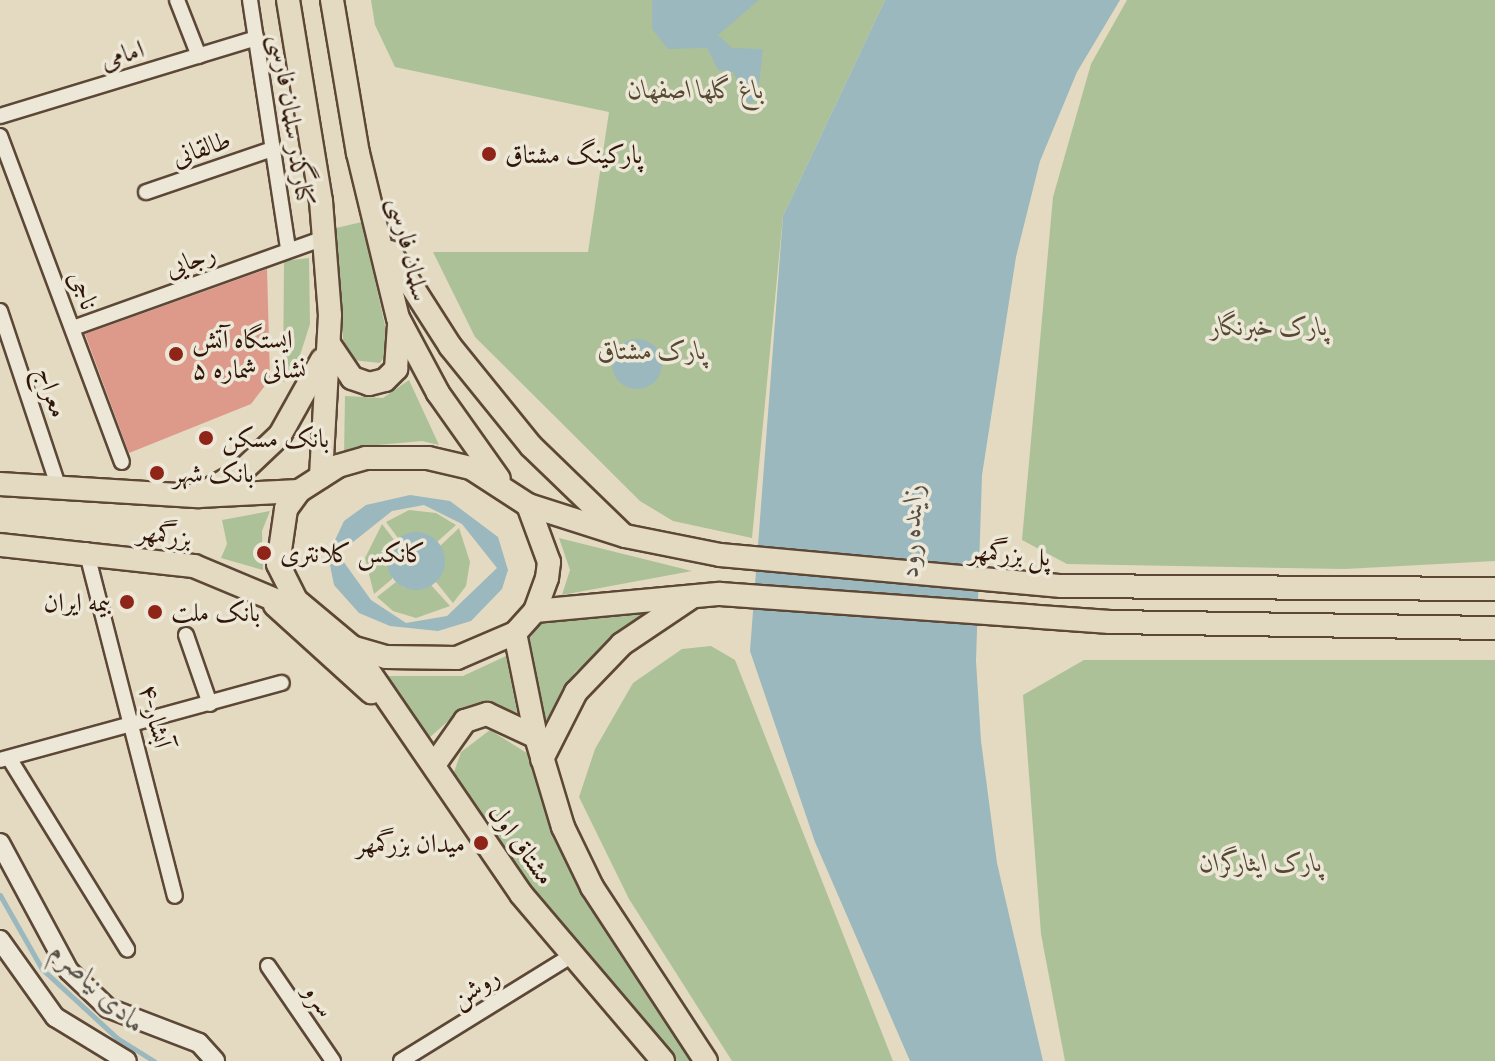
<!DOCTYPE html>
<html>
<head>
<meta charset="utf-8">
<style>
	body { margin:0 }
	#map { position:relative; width:1495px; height:1061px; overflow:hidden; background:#e3dac1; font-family:"Gentium Book Plus",Amiri,serif }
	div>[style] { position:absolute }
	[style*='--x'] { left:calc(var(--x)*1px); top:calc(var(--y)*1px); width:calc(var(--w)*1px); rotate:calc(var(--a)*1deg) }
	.green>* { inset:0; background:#adc198 }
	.water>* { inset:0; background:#9ab8bd }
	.round { border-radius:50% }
	.stream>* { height:5px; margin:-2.5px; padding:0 2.5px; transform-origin:2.5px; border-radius:2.5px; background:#9ab8bd }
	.building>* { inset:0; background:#dd9989 }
	.roads { filter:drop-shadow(2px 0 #5d4736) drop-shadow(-2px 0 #5d4736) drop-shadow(0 2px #5d4736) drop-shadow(0 -2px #5d4736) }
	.minor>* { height:14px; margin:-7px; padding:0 7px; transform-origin:7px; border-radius:7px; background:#ede7d7 }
	.tertiary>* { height:18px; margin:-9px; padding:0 9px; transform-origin:9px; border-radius:9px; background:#ede7d7 }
	.primary>* { height:22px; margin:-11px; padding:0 11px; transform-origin:11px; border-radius:11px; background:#e3dac1 }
	.dots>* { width:22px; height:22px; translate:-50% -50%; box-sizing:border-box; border:4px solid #ede7d7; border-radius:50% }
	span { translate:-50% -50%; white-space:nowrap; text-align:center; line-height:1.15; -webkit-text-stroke:7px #ede7d7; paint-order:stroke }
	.street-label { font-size:26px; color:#301608 }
	.park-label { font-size:26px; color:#564933; font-style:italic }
	.poi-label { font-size:26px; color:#301608 }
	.left { translate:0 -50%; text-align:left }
	.right { translate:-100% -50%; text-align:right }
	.water-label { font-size:28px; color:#554f47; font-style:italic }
</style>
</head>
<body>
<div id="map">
	<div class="green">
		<i style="clip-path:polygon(371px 0,885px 0,783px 216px,752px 538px,673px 521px,640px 501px,475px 337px,433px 252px,588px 252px,609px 112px,395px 67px,375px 25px)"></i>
		<i style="clip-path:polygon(1127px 0,1495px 0,1495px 561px,1345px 569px,1067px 564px,1022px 540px,1053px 197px,1091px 64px)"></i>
		<i style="clip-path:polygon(362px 222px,390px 348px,380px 363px,352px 360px,343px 339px,336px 228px)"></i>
		<i style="clip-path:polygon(309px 258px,310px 324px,293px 377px,283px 382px,284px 261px)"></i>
		<i style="clip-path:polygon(409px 380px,439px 445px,422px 441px,367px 446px,344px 457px,345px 396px,383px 398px)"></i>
		<i style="clip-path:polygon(409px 510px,436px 513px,456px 525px,437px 542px,427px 535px,398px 538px,386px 522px)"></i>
		<i style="clip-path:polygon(270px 511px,262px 531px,263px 570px,221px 558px,227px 544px,222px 520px)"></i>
		<i style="clip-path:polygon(382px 524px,395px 541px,392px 579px,374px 594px,365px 558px)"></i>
		<i style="clip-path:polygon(459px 528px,470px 562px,466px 586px,453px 603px,436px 582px,440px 546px)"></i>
		<i style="clip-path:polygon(559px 538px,692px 571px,562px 595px,570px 570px)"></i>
		<i style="clip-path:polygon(396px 582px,405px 588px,431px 585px,450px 606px,416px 618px,393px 611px,377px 597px)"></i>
		<i style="clip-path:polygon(651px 608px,575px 672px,545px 722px,528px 641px,542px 621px)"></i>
		<i style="clip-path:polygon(711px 646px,735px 660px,893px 1061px,732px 1061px,629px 899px,579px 797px,595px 749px,633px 683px,682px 649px)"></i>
		<i style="clip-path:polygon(506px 656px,517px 712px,479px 706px,456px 714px,429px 738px,388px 676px,463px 676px)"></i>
		<i style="clip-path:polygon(1084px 660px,1495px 660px,1495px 1061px,1065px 1061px,1041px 934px,1023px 695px)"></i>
		<i style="clip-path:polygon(490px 730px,530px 755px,568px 864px,698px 1061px,672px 1061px,550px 913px,461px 790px,454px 772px,461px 752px)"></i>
	</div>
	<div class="water">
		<i style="clip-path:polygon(652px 0,759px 0,718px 35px,732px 48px,763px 49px,757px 101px,748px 103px,733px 72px,718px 70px,707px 48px,668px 49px,652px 29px)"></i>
		<i style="clip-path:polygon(885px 0,1120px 0,1077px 72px,1040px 161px,1016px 257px,982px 475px,976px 661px,981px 741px,997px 863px,1043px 1061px,910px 1061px,815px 842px,750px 651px,783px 216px)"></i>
		<i class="round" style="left:612px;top:339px;width:50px;height:50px"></i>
		<i style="clip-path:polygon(evenodd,410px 495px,450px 501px,498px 537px,508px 570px,502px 589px,471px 621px,438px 631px,390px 626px,359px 613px,334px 585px,328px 555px,344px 521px,366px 505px,410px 495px,424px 505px,462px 524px,497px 568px,447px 616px,406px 623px,371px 600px,338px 554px,392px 511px,424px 505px)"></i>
		<i class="round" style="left:387px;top:532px;width:58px;height:58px"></i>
	</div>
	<div class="stream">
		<i style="--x:0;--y:895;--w:85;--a:60.4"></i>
		<i style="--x:42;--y:969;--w:102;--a:42.6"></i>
		<i style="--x:117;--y:1038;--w:44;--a:31.9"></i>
	</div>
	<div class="building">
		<i style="clip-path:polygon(267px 269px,270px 379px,251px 404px,129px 453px,85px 334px)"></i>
	</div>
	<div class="roads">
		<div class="minor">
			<i style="--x:177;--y:0;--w:60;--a:68.6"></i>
			<i style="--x:250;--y:0;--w:250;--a:81.3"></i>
			<i style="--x:0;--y:116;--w:268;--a:-16.9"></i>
			<i style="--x:0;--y:136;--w:348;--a:69.5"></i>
			<i style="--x:146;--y:192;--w:133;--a:-18.8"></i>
			<i style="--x:0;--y:311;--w:187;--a:71.6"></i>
			<i style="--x:73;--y:328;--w:267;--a:-19.7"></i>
			<i style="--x:86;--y:550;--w:357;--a:75.6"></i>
			<i style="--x:186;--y:635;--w:73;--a:70.8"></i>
			<i style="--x:9;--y:758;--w:225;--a:58.3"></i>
			<i style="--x:0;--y:760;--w:292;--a:-15.3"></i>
			<i style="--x:268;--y:966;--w:115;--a:55.6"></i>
			<i style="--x:401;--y:1061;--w:203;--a:-31.7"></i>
		</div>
		<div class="tertiary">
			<i style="--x:0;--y:843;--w:145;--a:61.7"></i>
			<i style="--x:69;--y:971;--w:54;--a:43.5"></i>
			<i style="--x:108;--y:1008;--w:97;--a:21"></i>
			<i style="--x:199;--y:1043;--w:24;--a:48"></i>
			<i style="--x:0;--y:940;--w:95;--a:54.5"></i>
			<i style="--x:55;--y:1017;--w:84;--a:31.4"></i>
		</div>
		<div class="primary">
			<i style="--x:288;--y:0;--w:204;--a:80.7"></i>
			<i style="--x:321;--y:201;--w:114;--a:85.5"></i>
			<i style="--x:330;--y:315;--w:162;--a:93.2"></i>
			<i style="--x:332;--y:0;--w:155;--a:80.4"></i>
			<i style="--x:358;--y:153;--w:170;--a:76.4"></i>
			<i style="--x:398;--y:318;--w:85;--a:61.9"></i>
			<i style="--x:438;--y:393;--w:105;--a:54.7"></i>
			<i style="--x:390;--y:252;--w:112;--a:57.4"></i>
			<i style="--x:450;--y:346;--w:129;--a:51"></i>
			<i style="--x:531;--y:446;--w:125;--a:44"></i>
			<i style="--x:329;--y:344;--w:41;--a:55.9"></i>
			<i style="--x:352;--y:378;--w:18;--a:19"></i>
			<i style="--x:369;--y:384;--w:16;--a:-14"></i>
			<i style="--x:385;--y:380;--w:16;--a:-45"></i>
			<i style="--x:396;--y:369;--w:44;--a:-86.1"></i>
			<i style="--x:366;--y:458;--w:62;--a:0"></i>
			<i style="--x:428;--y:458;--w:44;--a:13.1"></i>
			<i style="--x:471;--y:468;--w:68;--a:33"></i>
			<i style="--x:528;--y:505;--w:61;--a:69.8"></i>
			<i style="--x:549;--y:562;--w:16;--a:97"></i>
			<i style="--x:547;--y:578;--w:35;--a:110"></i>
			<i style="--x:535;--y:611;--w:30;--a:132"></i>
			<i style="--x:515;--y:633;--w:63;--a:156.7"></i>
			<i style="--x:457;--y:658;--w:71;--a:-179.2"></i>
			<i style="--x:386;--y:657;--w:35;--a:-164"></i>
			<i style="--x:352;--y:647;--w:73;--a:-140"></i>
			<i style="--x:296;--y:600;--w:40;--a:-116.6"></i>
			<i style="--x:278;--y:564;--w:56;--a:-81.7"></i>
			<i style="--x:286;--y:509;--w:22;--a:-54"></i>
			<i style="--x:299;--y:491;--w:46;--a:-32.7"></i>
			<i style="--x:338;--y:466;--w:29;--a:-16"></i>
			<i style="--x:0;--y:484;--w:199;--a:3.5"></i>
			<i style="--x:199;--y:496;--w:100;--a:-2.9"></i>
			<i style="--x:205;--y:492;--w:43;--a:-29.6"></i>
			<i style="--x:242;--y:471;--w:52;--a:-43.5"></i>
			<i style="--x:280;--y:435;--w:86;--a:-60.8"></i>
			<i style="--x:528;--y:505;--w:102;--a:17.7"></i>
			<i style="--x:625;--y:536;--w:97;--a:11.3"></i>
			<i style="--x:720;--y:555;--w:343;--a:5.2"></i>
			<i style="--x:1062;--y:586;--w:433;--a:0.4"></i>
			<i style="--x:0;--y:545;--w:195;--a:6.2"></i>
			<i style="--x:194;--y:566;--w:119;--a:22.7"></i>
			<i style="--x:275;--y:605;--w:130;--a:42.2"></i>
			<i style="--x:535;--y:611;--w:186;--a:-5.3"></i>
			<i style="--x:720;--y:594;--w:391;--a:4.1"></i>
			<i style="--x:1110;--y:622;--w:385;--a:0.9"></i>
			<i style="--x:515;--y:633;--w:106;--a:78.6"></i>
			<i style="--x:536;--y:737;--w:94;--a:73.3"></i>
			<i style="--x:563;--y:827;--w:67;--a:64.2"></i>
			<i style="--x:592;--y:887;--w:208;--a:56.8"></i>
			<i style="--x:352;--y:647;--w:299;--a:55.6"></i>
			<i style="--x:521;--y:894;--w:219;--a:49.6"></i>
			<i style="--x:542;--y:759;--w:75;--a:-63.1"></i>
			<i style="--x:576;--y:692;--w:66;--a:-46.2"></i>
			<i style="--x:622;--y:644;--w:81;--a:-33.9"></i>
			<i style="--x:434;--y:765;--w:54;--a:-54.8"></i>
			<i style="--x:465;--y:721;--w:23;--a:-18"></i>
			<i style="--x:487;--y:714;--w:54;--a:25.1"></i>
		</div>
	</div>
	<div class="dots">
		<i style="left:489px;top:154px;background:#8f2418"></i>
		<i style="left:176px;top:354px;background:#8f2418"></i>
		<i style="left:206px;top:438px;background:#8f2418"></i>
		<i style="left:157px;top:473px;background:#8f2418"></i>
		<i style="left:264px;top:553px;background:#8f2418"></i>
		<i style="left:127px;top:602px;background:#8f2418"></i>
		<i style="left:155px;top:612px;background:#8f2418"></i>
		<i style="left:481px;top:843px;background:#8f2418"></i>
	</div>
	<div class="street-label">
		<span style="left:122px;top:54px;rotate:-17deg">امامی</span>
		<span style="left:293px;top:120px;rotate:81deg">کنارگذر سلمان فارسی</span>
		<span style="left:201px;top:148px;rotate:-19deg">طالقانی</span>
		<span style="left:410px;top:249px;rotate:77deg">سلمان فارسی</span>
		<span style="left:190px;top:260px;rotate:-20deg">رجایی</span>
		<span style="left:84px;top:290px;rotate:69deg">ناجی</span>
		<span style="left:53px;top:392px;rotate:73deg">معراج</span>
		<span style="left:165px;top:534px;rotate:9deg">بزرگمهر</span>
		<span style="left:1010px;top:553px;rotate:5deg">پل بزرگمهر</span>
		<span style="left:156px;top:716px;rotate:76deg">۴-آبشار</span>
		<span style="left:522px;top:844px;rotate:54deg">مشتاق اول</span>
		<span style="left:475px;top:987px;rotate:-32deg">روشن</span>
		<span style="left:320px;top:1000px;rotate:56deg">سرو</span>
	</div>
	<div class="park-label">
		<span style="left:696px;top:89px">باغ گلها اصفهان</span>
		<span style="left:1269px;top:326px">پارک خبرنگار</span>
		<span style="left:652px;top:350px">پارک مشتاق</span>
		<span style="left:1261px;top:862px">پارک ایثارگران</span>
	</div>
	<div class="poi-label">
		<span class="left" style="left:505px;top:154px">پارکینگ مشتاق</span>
		<span class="left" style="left:192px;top:354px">ایستگاه آتش<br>نشانی شماره ۵</span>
		<span class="left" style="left:222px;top:438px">بانک مسکن</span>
		<span class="left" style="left:173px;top:473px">بانک شهر</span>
		<span class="left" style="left:280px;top:553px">کانکس کلانتری</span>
		<span class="right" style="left:111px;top:602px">بیمه ایران</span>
		<span class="left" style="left:171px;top:612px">بانک ملت</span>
		<span class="right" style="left:465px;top:843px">میدان بزرگمهر</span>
	</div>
	<div class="water-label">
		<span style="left:910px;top:531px;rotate:-87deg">زاینده رود</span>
		<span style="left:99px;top:987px;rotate:43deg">مادی نیاصرم</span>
	</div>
</div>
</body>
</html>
